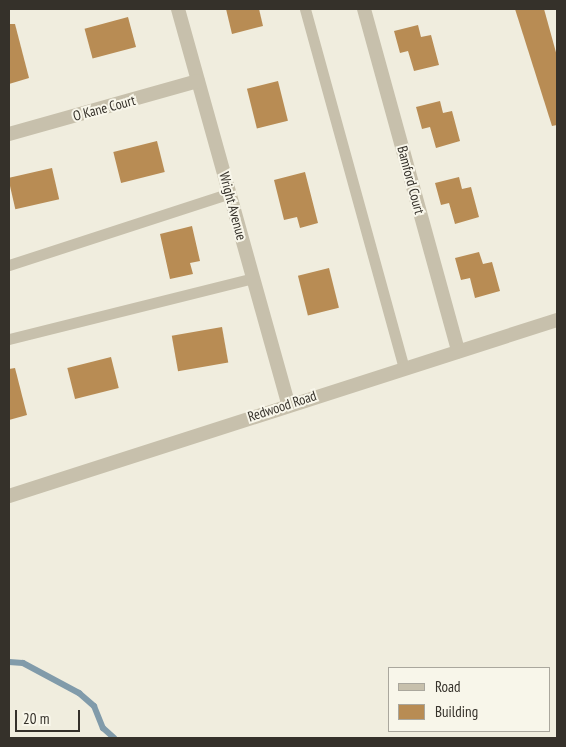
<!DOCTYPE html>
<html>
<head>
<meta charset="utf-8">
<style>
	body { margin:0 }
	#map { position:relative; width:566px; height:747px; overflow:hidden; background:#f0edde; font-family:"PT Sans Narrow",sans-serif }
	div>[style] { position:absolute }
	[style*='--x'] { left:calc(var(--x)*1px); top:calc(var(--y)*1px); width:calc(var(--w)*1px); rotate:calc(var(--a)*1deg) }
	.stream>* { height:6px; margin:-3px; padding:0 3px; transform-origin:3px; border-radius:3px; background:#819baa }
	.building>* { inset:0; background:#b88c54; transform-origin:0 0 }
	.service>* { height:11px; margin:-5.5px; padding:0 5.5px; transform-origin:5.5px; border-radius:5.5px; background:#c7c0ac }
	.minor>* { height:14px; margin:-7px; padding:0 7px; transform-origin:7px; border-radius:7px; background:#c7c0ac }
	span { translate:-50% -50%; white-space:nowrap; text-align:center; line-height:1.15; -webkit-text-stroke:4px #f8f6ea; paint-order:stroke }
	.street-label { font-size:14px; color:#35312a }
	.frame { position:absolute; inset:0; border:10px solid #35312a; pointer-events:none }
	.legend { position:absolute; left:388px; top:667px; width:162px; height:65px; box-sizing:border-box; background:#f8f6ea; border:1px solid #aaa79d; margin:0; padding:6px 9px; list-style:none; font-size:15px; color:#35312a }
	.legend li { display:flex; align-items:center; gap:10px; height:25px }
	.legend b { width:25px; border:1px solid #aaa79d }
	.scale { position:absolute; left:15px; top:710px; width:65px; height:22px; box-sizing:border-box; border:2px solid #35312a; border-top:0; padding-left:6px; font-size:15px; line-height:18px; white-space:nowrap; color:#35312a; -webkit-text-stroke:4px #f8f6ea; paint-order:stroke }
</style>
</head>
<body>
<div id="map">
	<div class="stream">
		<i style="--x:9;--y:662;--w:14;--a:4"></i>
		<i style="--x:23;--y:663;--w:64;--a:28.2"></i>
		<i style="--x:79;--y:693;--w:20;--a:41"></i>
		<i style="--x:94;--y:706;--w:24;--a:68"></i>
		<i style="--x:103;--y:728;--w:15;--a:42"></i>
	</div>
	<div class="building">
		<i style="clip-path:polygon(226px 9px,259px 9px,263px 26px,232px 34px)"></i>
		<i style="clip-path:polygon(515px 9px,544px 9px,557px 56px,557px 125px,552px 126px)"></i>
		<i style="left:128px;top:17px;width:31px;height:45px;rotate:75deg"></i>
		<i style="clip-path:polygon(9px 24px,15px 24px,29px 78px,9px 84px)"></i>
		<i style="clip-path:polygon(418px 25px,421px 37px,431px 35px,439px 65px,414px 71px,408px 51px,400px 53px,394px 31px)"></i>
		<i style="left:278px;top:81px;width:41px;height:32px;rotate:76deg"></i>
		<i style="clip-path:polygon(440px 101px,443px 113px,452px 111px,460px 141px,436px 148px,430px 127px,422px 129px,416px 107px)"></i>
		<i style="left:157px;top:141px;width:32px;height:45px;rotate:76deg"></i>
		<i style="left:52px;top:168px;width:32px;height:45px;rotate:77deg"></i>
		<i style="clip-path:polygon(305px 172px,318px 223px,300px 228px,297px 217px,284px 220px,274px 180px)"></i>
		<i style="clip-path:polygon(459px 177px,462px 189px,471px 187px,479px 217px,455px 224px,449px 203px,441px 205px,435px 183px)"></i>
		<i style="clip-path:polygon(192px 226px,200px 261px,190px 263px,193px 274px,170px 279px,160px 234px)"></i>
		<i style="clip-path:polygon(479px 252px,483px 264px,492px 262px,500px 291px,475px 298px,470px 278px,461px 280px,455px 258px)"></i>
		<i style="left:329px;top:268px;width:41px;height:32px;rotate:76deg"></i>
		<i style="left:222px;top:327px;width:36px;height:51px;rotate:80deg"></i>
		<i style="left:111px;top:357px;width:32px;height:45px;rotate:76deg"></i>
		<i style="clip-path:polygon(15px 368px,27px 415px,9px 420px,9px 369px)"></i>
	</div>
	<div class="service">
		<i style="--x:305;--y:9;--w:372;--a:74.6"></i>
		<i style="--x:9;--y:265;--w:232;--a:-18"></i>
		<i style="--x:9;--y:339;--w:252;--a:-14"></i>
	</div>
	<div class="minor">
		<i style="--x:178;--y:9;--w:410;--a:74.4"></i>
		<i style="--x:364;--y:9;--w:355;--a:74.6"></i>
		<i style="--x:9;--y:134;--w:196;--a:-15.7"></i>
		<i style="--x:9;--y:496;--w:576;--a:-17.81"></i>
	</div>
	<div class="street-label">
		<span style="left:104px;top:108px;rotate:-15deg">O Kane Court</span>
		<span style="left:411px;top:180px;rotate:75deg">Bamford Court</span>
		<span style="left:233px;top:206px;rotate:75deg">Wright Avenue</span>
		<span style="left:282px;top:406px;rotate:-18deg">Redwood Road</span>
	</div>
	<div class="frame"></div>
	<ul class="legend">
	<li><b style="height:6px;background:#c7c0ac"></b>Road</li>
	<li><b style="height:14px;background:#b88c54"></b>Building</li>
	</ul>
	<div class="scale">20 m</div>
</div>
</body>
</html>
